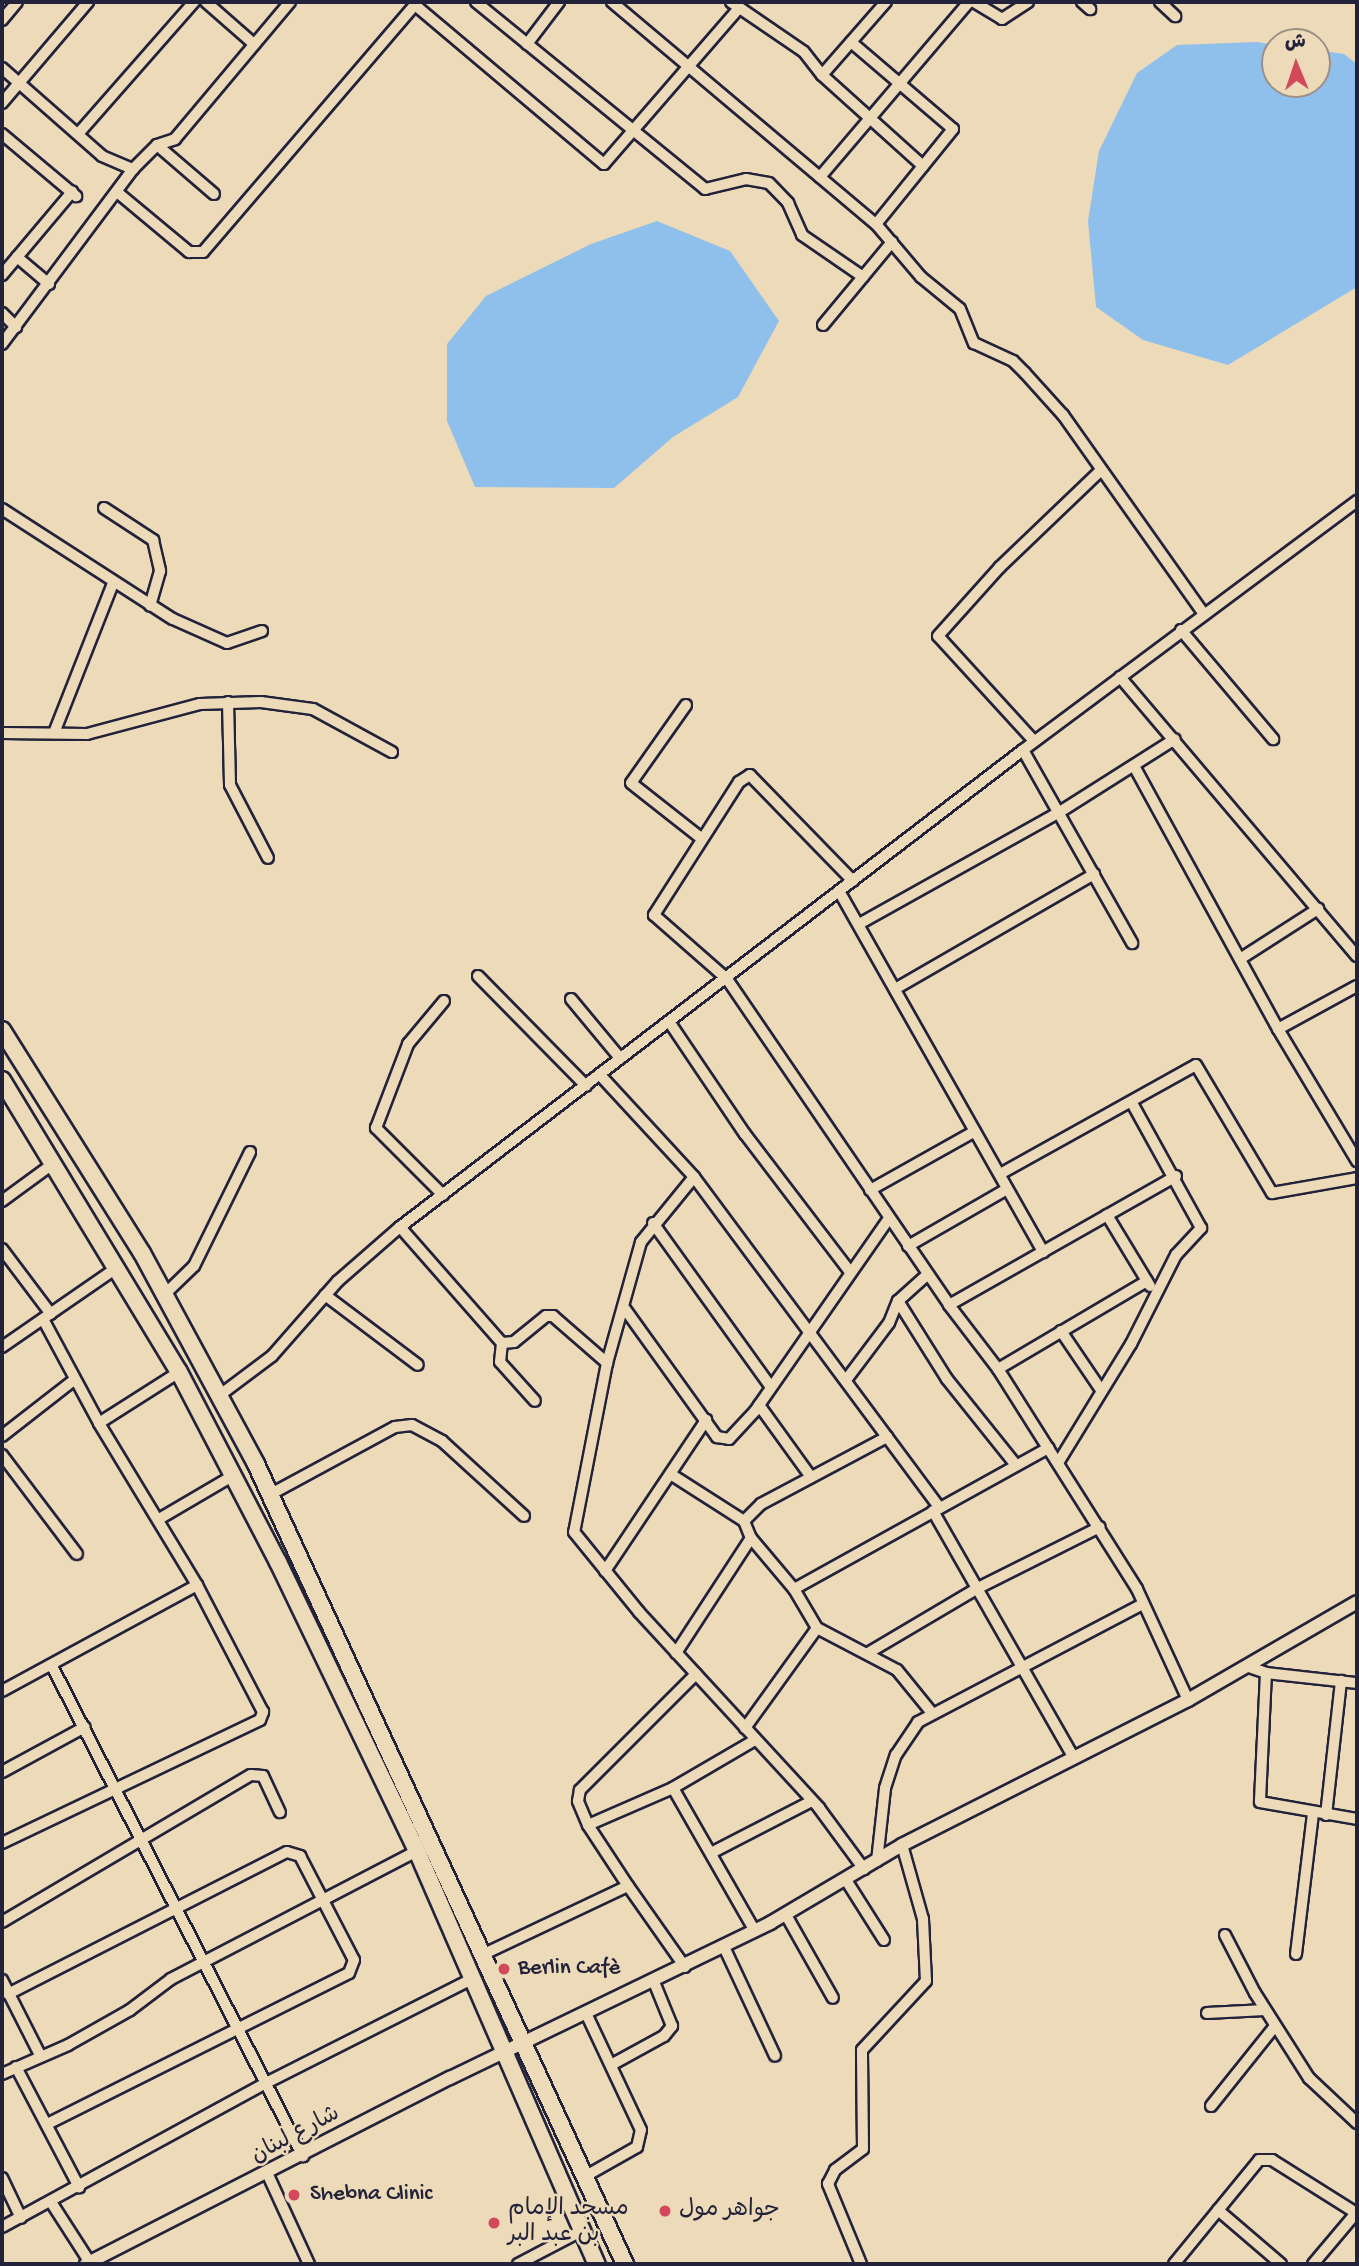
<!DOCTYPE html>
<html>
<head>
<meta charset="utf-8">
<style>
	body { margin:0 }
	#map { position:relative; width:1359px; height:2266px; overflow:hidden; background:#eddab8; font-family:"Gochi Hand","Playpen Sans Arabic",sans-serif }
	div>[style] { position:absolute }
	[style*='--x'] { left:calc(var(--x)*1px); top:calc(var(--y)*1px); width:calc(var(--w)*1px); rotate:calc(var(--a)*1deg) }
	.water>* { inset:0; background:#8fc0eb }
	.roads { filter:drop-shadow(2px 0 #22223b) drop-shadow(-2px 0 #22223b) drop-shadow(0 2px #22223b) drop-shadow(0 -2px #22223b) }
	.minor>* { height:10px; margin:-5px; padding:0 5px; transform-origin:5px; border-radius:5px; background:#eddab8 }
	.tertiary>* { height:12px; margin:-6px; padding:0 6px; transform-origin:6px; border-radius:6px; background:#eddab8 }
	.primary>* { height:16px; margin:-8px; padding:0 8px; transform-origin:8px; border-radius:8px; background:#eddab8 }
	.dots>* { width:19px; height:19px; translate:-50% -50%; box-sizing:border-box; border:4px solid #eddab8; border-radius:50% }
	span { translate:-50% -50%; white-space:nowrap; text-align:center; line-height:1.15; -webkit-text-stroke:5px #eddab8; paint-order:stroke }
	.poi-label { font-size:23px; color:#22223b }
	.left { translate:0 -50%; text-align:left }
	.street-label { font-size:23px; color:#22223b }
	.frame { position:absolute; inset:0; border:4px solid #22223b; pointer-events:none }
	.north { position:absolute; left:1261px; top:28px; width:70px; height:70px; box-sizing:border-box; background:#eddab8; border:2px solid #9c9086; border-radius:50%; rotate:358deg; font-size:19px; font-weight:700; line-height:28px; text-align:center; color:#22223b }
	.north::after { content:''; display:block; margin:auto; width:24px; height:32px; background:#d1495b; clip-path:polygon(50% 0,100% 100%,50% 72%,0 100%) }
</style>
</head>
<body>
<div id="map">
	<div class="water">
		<i style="clip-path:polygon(1257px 42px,1275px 45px,1275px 84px,1317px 84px,1317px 50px,1344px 54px,1357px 64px,1357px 287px,1228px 365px,1143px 340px,1096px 307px,1088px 221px,1099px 151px,1137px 73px,1177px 45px)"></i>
		<i style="clip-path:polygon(657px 221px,730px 251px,779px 321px,738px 397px,673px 437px,614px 488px,475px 487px,447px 421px,447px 344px,486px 296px,591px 244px)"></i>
	</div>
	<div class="roads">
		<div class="minor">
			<i style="--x:206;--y:2;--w:64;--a:41.2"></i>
			<i style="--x:476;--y:2;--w:296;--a:39.2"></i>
			<i style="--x:705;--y:189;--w:42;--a:-13.7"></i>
			<i style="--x:746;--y:179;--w:23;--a:10"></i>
			<i style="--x:769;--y:183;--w:28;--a:46"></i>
			<i style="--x:788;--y:203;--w:35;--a:66"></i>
			<i style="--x:802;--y:235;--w:74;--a:34.5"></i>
			<i style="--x:612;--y:2;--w:345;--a:40.1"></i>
			<i style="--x:876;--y:224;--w:70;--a:49.7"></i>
			<i style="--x:921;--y:277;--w:50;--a:39.4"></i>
			<i style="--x:960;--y:309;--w:37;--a:68"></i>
			<i style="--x:974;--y:343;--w:43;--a:24.8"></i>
			<i style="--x:1013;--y:361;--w:17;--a:45"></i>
			<i style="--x:1025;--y:373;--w:57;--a:47.9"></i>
			<i style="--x:1063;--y:415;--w:242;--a:54.7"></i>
			<i style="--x:731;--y:2;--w:88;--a:34.4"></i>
			<i style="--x:804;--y:52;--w:29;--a:52"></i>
			<i style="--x:822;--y:75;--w:136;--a:42"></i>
			<i style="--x:974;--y:2;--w:33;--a:31"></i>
			<i style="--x:1002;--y:19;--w:31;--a:-33"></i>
			<i style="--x:1082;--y:2;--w:11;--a:41"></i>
			<i style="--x:1160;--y:2;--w:21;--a:43"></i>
			<i style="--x:415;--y:5;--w:247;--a:40.1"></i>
			<i style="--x:604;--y:164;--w:206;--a:-49.1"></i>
			<i style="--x:2;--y:20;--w:23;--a:-50"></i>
			<i style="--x:851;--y:42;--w:134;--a:40.5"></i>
			<i style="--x:953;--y:129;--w:122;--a:129"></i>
			<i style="--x:527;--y:44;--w:53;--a:-52.7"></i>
			<i style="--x:2;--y:68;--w:133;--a:41.3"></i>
			<i style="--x:102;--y:156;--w:34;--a:23"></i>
			<i style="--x:822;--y:75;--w:97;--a:-48.8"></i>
			<i style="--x:2;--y:103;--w:133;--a:-49.6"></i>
			<i style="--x:2;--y:134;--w:97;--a:40"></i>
			<i style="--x:78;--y:134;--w:176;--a:-48.7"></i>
			<i style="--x:157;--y:145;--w:75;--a:40.7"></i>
			<i style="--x:820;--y:177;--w:230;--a:-49.6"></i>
			<i style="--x:117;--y:192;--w:94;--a:39.8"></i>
			<i style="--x:189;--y:252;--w:14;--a:0"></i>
			<i style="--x:203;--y:252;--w:329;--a:-49.4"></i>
			<i style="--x:17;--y:257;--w:42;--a:40.2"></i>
			<i style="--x:2;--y:275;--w:109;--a:-49.9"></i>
			<i style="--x:2;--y:313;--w:20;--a:45"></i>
			<i style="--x:823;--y:325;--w:108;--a:-50.3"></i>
			<i style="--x:2;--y:344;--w:219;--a:-53.2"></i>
			<i style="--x:133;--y:169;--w:34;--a:-45"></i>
			<i style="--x:157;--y:145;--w:19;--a:-18"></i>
			<i style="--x:175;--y:139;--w:179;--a:-50"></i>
			<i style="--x:104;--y:508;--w:59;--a:33.1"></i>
			<i style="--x:153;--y:540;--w:32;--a:77"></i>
			<i style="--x:160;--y:571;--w:36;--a:106"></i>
			<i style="--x:2;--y:509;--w:203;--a:32.8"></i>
			<i style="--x:173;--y:619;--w:59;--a:24"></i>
			<i style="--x:227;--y:643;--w:37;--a:-19"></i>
			<i style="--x:1181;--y:630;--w:143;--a:49.8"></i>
			<i style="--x:1120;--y:677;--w:366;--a:49.7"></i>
			<i style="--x:228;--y:702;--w:83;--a:88.6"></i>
			<i style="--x:230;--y:785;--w:82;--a:62.5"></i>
			<i style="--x:686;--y:705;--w:95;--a:125.2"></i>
			<i style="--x:631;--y:783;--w:89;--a:38.2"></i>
			<i style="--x:2;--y:733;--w:85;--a:0.7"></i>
			<i style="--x:87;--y:734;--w:117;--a:-14.9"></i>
			<i style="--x:200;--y:704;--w:61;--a:-1.9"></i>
			<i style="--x:261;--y:702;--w:52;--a:7.7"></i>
			<i style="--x:313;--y:709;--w:90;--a:28.6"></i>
			<i style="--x:54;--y:733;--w:161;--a:-68.5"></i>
			<i style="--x:1034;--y:741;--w:142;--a:-132.4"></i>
			<i style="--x:938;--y:636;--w:93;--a:-48.1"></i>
			<i style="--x:1000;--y:567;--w:139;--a:-43.8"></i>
			<i style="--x:1023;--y:750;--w:222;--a:60.5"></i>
			<i style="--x:1134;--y:766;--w:300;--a:61.3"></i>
			<i style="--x:1278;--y:1029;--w:154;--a:59.1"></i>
			<i style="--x:853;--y:881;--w:148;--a:-134.2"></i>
			<i style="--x:750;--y:775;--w:13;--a:148"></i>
			<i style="--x:739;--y:782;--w:158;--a:122.6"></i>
			<i style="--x:654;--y:915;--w:97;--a:41.2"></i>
			<i style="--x:727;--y:979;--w:394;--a:55.7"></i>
			<i style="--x:949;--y:1305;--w:81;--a:52.6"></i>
			<i style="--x:998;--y:1369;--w:260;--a:57.7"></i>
			<i style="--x:1137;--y:1589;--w:122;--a:65.3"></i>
			<i style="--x:839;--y:891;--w:415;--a:60.5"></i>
			<i style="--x:859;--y:924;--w:228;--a:-29.2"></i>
			<i style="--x:1058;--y:813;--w:138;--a:-32.3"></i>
			<i style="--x:1240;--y:959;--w:93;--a:-32.7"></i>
			<i style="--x:478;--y:976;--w:154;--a:45.5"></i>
			<i style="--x:895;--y:989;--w:230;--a:-30"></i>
			<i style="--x:571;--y:999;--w:77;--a:50.3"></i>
			<i style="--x:670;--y:1023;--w:134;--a:56"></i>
			<i style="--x:745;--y:1134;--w:173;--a:52.7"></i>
			<i style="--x:1278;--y:1029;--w:90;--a:-28.6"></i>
			<i style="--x:600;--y:1075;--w:139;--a:47.3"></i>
			<i style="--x:694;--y:1177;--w:411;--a:53.4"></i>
			<i style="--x:1000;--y:1174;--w:224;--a:-29.1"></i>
			<i style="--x:1196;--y:1065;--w:149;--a:59.3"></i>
			<i style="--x:1272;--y:1193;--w:86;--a:-10"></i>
			<i style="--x:694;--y:1177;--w:84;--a:129.2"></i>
			<i style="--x:641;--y:1242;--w:126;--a:105.7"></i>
			<i style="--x:607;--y:1363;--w:172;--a:101"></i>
			<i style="--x:574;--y:1532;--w:103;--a:50.9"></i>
			<i style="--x:639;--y:1612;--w:266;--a:47.4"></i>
			<i style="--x:819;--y:1808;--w:76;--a:53.6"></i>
			<i style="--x:870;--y:1190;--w:120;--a:-29.3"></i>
			<i style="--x:443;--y:1195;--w:95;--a:-135"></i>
			<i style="--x:376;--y:1128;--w:90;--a:-69.1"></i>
			<i style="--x:408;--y:1044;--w:56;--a:-50.1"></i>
			<i style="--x:2;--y:1201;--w:64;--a:-36.2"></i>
			<i style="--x:1107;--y:1215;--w:83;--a:58.8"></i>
			<i style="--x:653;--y:1223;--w:202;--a:54.3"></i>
			<i style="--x:400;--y:1227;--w:154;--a:48.7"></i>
			<i style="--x:502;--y:1343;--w:12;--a:-5"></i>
			<i style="--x:514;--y:1342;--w:41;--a:-39.1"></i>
			<i style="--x:546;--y:1316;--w:7;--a:0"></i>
			<i style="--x:553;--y:1316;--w:72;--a:41"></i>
			<i style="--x:908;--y:1246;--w:114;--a:-29.9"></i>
			<i style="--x:2;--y:1249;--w:81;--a:53"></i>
			<i style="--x:165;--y:1294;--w:40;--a:-44"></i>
			<i style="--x:194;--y:1266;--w:127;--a:-63.8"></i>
			<i style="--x:325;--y:1295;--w:116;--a:37"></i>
			<i style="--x:898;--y:1301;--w:92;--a:57.9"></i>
			<i style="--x:947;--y:1379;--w:110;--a:51.3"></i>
			<i style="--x:949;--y:1305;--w:261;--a:-29.6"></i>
			<i style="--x:625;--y:1309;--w:158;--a:54.3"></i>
			<i style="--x:717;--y:1437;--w:12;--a:9"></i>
			<i style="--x:729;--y:1439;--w:38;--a:-47"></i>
			<i style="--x:755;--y:1411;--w:235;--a:-55.2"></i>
			<i style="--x:1061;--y:1331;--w:71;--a:55.9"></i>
			<i style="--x:502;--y:1343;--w:19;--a:96"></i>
			<i style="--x:500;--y:1362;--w:52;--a:48.1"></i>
			<i style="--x:2;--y:1347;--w:141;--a:-34.6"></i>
			<i style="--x:998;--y:1369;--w:173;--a:-30.6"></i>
			<i style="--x:846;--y:1380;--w:71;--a:-53"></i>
			<i style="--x:889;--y:1323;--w:24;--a:-68"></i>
			<i style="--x:898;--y:1301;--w:40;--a:-42"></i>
			<i style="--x:220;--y:1395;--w:65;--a:-36.9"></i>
			<i style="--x:272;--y:1356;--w:100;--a:-48.7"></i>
			<i style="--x:338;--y:1281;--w:82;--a:-41.1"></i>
			<i style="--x:400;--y:1227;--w:785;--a:-37.44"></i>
			<i style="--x:1023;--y:750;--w:417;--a:-36.7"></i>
			<i style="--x:759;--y:1405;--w:89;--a:54.2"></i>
			<i style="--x:99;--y:1423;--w:95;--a:-32.5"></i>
			<i style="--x:2;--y:1436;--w:91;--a:-37.9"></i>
			<i style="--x:2;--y:1455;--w:124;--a:52.9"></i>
			<i style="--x:1058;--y:1463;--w:140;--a:-58.5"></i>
			<i style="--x:1131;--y:1344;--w:100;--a:-63.2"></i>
			<i style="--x:1176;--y:1255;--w:37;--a:-47"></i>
			<i style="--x:1201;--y:1228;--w:143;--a:-118.9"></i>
			<i style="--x:672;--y:1475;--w:85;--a:32.6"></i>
			<i style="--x:744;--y:1521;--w:18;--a:68"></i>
			<i style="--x:751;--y:1538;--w:67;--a:49.9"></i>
			<i style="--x:794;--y:1589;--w:45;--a:59.5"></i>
			<i style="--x:817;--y:1628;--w:90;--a:27.7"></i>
			<i style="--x:897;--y:1670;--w:55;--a:50.9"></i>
			<i style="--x:271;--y:1494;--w:141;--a:-28.4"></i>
			<i style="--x:395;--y:1427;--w:17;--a:-7"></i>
			<i style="--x:412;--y:1425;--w:34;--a:28"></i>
			<i style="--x:442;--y:1441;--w:111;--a:42.4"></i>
			<i style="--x:933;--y:1511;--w:282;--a:60.3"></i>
			<i style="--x:159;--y:1519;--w:87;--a:-30.4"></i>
			<i style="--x:744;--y:1521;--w:24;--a:-45"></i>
			<i style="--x:761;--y:1504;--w:143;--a:-28"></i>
			<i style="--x:605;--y:1571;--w:182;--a:-56.2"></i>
			<i style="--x:794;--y:1589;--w:291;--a:-29"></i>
			<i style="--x:676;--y:1653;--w:137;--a:-56.9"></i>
			<i style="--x:868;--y:1653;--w:128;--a:-30.6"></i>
			<i style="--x:978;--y:1588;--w:136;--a:-26.6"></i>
			<i style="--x:52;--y:1666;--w:551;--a:62.88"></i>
			<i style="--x:1246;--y:1666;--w:21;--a:19"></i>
			<i style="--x:1266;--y:1673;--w:92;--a:6.3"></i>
			<i style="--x:1266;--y:1673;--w:129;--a:92.7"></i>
			<i style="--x:1260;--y:1802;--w:98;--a:9.9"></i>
			<i style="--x:2;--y:1691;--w:222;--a:-28.5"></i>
			<i style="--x:745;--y:1728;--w:123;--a:-54.2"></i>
			<i style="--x:755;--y:1740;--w:95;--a:149.7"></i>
			<i style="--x:673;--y:1788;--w:165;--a:60.2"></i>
			<i style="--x:2;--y:1772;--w:94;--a:-28.5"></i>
			<i style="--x:1326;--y:1815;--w:135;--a:-83.6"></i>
			<i style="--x:588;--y:1825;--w:93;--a:-23.5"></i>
			<i style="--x:2;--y:1843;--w:286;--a:-25.5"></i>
			<i style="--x:260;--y:1720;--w:9;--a:-69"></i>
			<i style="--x:263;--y:1712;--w:143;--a:-117.5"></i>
			<i style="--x:197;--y:1585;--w:189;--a:-121.2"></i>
			<i style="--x:99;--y:1423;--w:118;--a:-118.3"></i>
			<i style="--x:711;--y:1853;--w:111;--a:-27.3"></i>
			<i style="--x:877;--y:1861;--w:73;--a:-83.7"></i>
			<i style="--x:885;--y:1788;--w:35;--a:-72"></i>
			<i style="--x:896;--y:1755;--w:40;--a:-56"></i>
			<i style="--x:918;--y:1722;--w:254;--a:-27.7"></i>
			<i style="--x:846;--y:1880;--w:71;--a:57.7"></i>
			<i style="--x:628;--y:1886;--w:99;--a:54.9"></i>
			<i style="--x:786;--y:1915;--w:95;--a:60.5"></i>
			<i style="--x:2;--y:1922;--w:289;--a:-30.6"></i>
			<i style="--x:251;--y:1775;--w:12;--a:5"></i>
			<i style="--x:263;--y:1776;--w:40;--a:65"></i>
			<i style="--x:1225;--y:1935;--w:65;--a:62.7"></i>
			<i style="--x:1255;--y:1993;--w:101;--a:57.6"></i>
			<i style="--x:1309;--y:2078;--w:66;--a:43.2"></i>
			<i style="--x:724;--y:1947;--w:120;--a:64.9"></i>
			<i style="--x:484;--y:1954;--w:159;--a:-25.3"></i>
			<i style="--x:628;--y:1886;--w:73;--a:-123.3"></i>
			<i style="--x:588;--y:1825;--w:26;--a:-113"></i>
			<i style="--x:578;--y:1801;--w:11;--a:-80"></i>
			<i style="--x:580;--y:1790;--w:164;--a:-45"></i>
			<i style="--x:1296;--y:1954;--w:142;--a:-83.1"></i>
			<i style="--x:2;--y:1980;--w:84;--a:63.1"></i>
			<i style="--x:8;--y:1994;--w:313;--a:-27"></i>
			<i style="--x:287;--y:1852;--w:14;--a:17"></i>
			<i style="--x:300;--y:1856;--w:117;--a:62.6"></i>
			<i style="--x:354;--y:1960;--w:14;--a:111"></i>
			<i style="--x:349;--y:1973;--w:338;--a:153.4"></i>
			<i style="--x:1207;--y:2013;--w:58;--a:-3"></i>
			<i style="--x:611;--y:2065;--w:60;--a:-28.7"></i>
			<i style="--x:664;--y:2036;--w:13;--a:-51"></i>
			<i style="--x:672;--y:2026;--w:48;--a:-112.2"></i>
			<i style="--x:16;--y:2067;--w:136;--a:62.3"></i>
			<i style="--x:2;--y:2074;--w:72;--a:-23.7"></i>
			<i style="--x:68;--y:2045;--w:71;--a:-29.4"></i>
			<i style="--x:130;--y:2010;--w:51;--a:-37.1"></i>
			<i style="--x:171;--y:1979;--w:277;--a:-27.5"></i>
			<i style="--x:1211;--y:2106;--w:102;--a:-51.3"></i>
			<i style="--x:268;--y:2175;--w:98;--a:65.3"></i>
			<i style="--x:584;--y:2177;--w:61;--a:-29.5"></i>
			<i style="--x:637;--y:2147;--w:17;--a:-77"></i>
			<i style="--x:641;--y:2130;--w:127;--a:-115.2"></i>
			<i style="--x:2;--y:2178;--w:44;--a:64.6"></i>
			<i style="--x:51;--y:2202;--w:74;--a:57.2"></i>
			<i style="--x:1218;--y:2210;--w:83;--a:40.6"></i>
			<i style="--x:2;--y:2227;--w:298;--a:-28.6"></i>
			<i style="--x:264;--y:2084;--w:235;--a:-26.8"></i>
			<i style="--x:518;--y:2264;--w:71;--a:-27.6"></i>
			<i style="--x:861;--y:2264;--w:87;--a:-112.4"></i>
			<i style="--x:828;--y:2184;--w:16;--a:-63"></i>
			<i style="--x:835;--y:2170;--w:35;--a:-37"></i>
			<i style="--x:863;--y:2149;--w:99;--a:-90.6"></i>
			<i style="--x:862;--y:2050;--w:94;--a:-47.2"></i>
			<i style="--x:926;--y:1981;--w:62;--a:-92.8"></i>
			<i style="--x:923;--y:1919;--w:77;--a:-105.8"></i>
			<i style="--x:1174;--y:2264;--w:134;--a:-50.7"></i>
			<i style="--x:1259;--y:2160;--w:13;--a:0"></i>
			<i style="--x:1272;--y:2160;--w:99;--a:32.2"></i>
			<i style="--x:1313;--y:2264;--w:68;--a:-49.8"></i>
		</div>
		<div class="tertiary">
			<i style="--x:86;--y:2264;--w:409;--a:-27.1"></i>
			<i style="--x:450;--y:2078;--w:356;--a:-25.8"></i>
			<i style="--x:770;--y:1923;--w:153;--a:-30.6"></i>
			<i style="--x:902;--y:1845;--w:321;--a:-26.9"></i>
			<i style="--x:1188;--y:1700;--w:195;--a:-30.1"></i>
		</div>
		<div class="primary">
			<i style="--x:2;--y:1030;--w:263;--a:57.9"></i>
			<i style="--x:142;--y:1253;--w:240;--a:61.6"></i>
			<i style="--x:256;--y:1464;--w:881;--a:65.24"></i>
			<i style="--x:2;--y:1080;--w:341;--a:58.8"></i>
			<i style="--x:179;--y:1372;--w:214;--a:62.5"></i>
			<i style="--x:278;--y:1562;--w:321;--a:64.3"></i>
			<i style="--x:417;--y:1851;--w:451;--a:66.5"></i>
		</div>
	</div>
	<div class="dots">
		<i style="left:504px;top:1969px;background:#d1495b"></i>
		<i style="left:294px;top:2195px;background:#d1495b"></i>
		<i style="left:665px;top:2211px;background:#d1495b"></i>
		<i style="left:494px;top:2223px;background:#d1495b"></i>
	</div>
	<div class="poi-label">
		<span class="left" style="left:518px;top:1969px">Berlin Cafè</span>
		<span class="left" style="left:310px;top:2195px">Shebna Clinic</span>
		<span class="left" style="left:508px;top:2223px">مسجد الإمام<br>بن عبد البر</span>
		<span class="left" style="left:679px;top:2211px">جواهر مول</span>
	</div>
	<div class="street-label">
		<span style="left:296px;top:2136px;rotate:-28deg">شارع لبنان</span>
	</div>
	<div class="frame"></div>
	<div class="north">ش</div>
</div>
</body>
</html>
